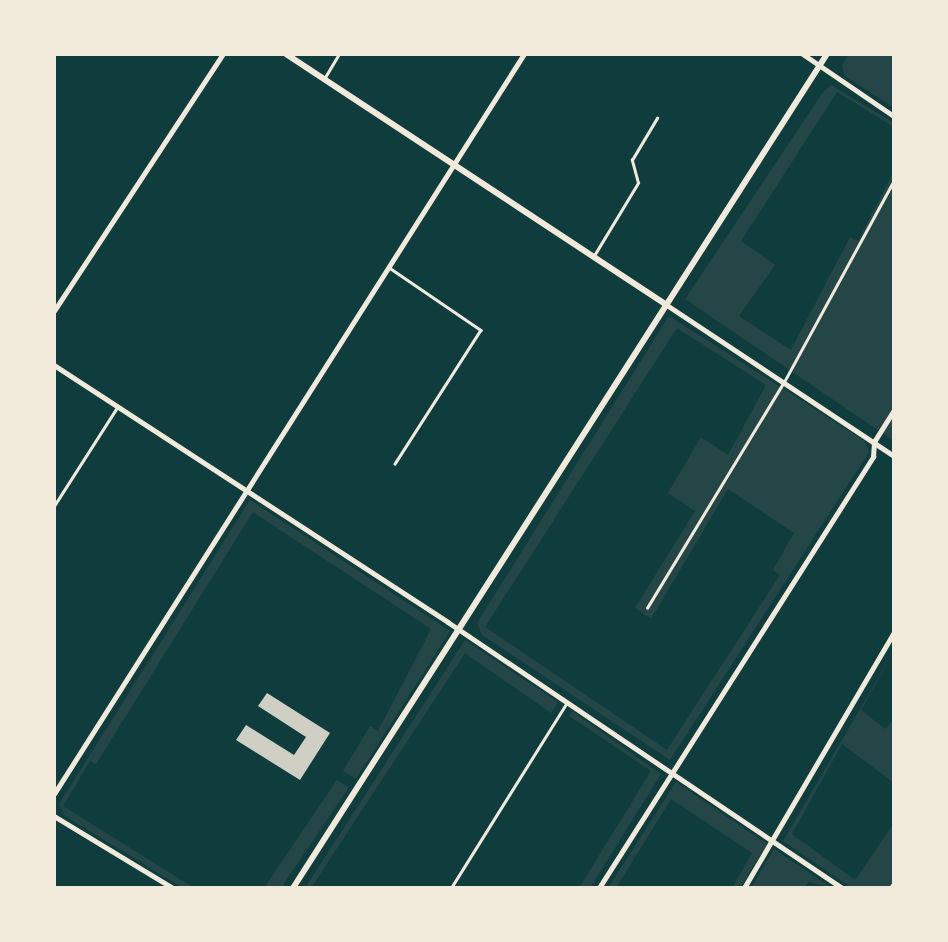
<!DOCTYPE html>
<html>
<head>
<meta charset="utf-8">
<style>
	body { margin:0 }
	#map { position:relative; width:948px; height:942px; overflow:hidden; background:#0f3d3e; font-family:Montserrat,sans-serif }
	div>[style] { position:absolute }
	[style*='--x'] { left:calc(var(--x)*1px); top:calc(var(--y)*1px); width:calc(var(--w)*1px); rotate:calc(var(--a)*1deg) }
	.green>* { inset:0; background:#244646; transform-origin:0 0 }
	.building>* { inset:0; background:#cfcfc3 }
	.service>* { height:2.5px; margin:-1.25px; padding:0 1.25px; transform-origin:1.25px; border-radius:1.25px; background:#f1e9da }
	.minor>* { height:4.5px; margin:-2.25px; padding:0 2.25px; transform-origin:2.25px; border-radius:2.25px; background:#f1e9da }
	.tertiary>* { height:6px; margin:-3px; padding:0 3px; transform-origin:3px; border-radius:3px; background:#f1e9da }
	span { translate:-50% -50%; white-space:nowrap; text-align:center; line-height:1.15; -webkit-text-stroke:6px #f1e9da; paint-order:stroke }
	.frame { position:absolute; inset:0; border:56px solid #f1e9da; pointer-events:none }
</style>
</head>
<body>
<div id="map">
	<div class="green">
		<i style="clip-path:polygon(849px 54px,894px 54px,894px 108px,844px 75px,842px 66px)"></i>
		<i style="clip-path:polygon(831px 85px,894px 123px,894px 127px,837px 92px,741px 241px,775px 265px,739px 316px,791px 350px,850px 237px,858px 241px,894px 171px,894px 441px,685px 299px,823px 92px)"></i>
		<i style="clip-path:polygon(evenodd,669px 316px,865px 441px,869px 452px,670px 760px,482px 635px,477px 623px,669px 316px,677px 328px,766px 385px,728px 455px,701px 437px,668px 493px,695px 511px,635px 608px,651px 619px,728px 489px,794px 533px,773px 570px,780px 575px,667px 750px,485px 627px,677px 328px)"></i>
		<i style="clip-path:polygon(250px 500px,450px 631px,356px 779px,343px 771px,370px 726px,378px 731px,431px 629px,253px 512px,96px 764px,90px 761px,63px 806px,194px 888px,183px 888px,65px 816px,59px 804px)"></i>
		<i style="clip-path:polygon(465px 640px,558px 702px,551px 713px,465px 653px,311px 888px,305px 888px)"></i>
		<i style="clip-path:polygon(894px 651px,861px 710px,885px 729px,894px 719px,894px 783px,842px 744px,792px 834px,855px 880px,894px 823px,894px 888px,852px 888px,783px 841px)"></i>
		<i style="clip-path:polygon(572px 711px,661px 774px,590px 888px,579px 888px,651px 771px,569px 716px)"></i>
		<i style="left:337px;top:780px;width:14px;height:127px;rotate:34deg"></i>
		<i style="clip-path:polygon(676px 782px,767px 844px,740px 888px,732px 888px,752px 853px,671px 799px,616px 888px,608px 888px)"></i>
		<i style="clip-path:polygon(774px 849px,832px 888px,809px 882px,805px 888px,751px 888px)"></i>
	</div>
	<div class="building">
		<i style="clip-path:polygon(267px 693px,330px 733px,300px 780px,236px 740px,246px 725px,294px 755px,306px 737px,258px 706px)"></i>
	</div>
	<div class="service">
		<i style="--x:324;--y:79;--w:29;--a:-59"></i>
		<i style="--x:595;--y:254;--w:83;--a:-58.8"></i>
		<i style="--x:638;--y:183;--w:24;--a:-105"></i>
		<i style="--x:632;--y:160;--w:49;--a:-59.2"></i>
		<i style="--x:390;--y:268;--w:110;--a:34.3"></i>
		<i style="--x:481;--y:330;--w:159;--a:122.7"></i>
		<i style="--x:54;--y:506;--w:115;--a:-57.4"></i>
		<i style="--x:647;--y:608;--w:264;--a:-58.8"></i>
		<i style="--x:784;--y:382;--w:230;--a:-61.4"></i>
		<i style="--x:451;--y:888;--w:217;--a:-58"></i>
	</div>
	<div class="minor">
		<i style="--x:803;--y:54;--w:110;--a:34.3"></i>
		<i style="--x:667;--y:305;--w:273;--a:33.6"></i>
		<i style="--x:54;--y:311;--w:308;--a:-56.7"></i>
		<i style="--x:54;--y:365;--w:470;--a:33.1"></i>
		<i style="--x:448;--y:622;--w:475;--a:34"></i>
		<i style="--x:54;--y:794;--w:877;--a:-57.58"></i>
		<i style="--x:54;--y:816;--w:139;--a:31.2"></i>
		<i style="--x:599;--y:888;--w:511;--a:-57.55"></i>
		<i style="--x:873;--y:457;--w:15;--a:-86"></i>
		<i style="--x:874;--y:442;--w:38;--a:-58"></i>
		<i style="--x:744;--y:888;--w:297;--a:-59.6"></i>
		<i style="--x:891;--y:888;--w:5;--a:-53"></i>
	</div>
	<div class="tertiary">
		<i style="--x:286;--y:54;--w:456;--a:33.4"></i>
		<i style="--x:293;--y:888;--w:990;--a:-57.37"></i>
	</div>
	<div class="frame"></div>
</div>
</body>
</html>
